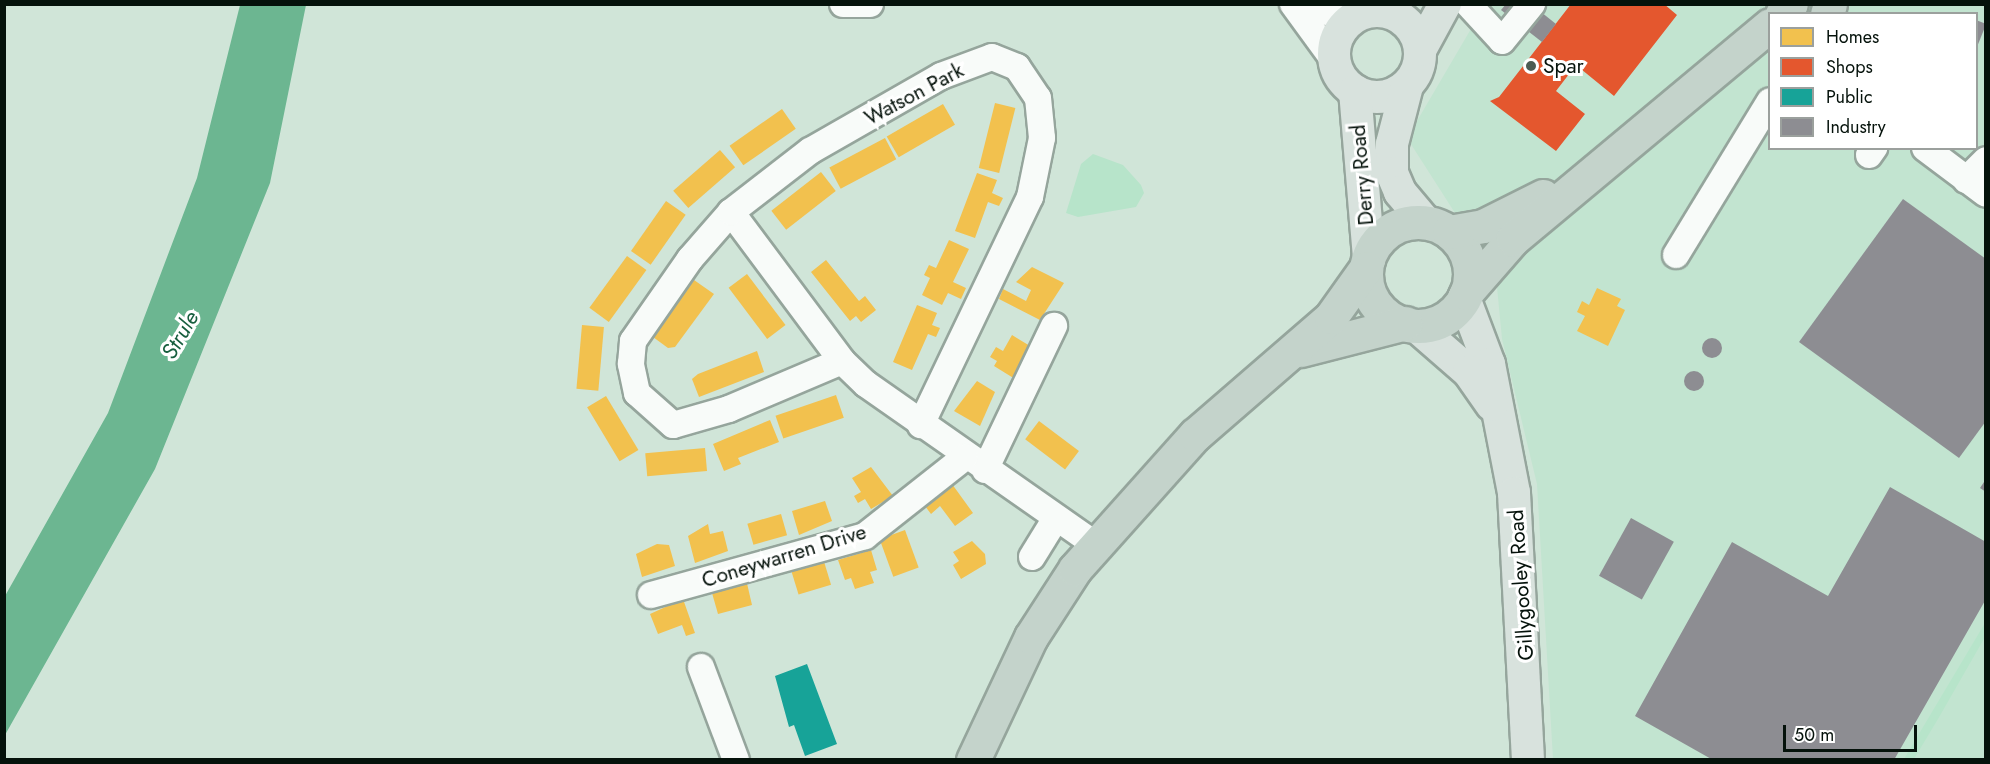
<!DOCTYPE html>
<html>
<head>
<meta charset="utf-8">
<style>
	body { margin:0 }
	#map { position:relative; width:1990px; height:764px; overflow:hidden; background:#d0e5d8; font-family:Jost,sans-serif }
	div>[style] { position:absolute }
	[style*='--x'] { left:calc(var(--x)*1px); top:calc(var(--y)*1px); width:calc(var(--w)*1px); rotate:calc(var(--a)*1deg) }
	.built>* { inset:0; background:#c2e4d0 }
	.green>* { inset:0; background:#b7e4ca }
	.water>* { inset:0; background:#6cb691 }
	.homes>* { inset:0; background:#f2c14e; transform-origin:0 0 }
	.shops>* { inset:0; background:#e4572e }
	.public>* { inset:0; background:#17a398 }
	.industry>* { inset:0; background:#8d8d92; transform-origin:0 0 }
	.round { border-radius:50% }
	.roads { filter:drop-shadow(2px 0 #95a59c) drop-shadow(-2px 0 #95a59c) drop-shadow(0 2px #95a59c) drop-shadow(0 -2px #95a59c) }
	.minor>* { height:26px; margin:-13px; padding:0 13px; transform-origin:13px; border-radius:13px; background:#f8fbf9 }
	.major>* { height:32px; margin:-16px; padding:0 16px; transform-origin:16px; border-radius:16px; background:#d8e2dd }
	.major>.ring { margin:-16px; padding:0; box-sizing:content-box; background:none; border:32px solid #d8e2dd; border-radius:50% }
	.highway>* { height:33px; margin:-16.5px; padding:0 16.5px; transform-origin:16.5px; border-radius:16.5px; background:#c4d3cb }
	.highway>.ring { margin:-16.5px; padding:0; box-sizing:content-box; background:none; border:33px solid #c4d3cb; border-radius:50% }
	.dots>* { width:16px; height:16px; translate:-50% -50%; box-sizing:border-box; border:3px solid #fff; border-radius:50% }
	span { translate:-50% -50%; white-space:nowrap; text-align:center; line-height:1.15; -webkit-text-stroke:6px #fff; paint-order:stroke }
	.poi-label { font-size:21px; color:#05120b }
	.left { translate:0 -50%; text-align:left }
	.street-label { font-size:21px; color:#05120b }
	.water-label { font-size:22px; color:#175e3e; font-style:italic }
	.frame { position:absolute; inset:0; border:6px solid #05120b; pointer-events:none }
	.legend { position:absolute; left:1768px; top:12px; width:210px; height:138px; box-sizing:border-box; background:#fff; border:2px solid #9ba09d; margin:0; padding:8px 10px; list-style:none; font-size:18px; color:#05120b }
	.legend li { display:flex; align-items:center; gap:12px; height:30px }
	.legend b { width:30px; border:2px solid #9ba09d }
	.scale { position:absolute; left:1783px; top:725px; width:134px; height:27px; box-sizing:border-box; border:3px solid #05120b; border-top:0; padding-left:8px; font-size:18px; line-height:21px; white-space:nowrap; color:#05120b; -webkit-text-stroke:4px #fff; paint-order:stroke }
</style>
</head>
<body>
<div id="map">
	<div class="built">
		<i style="clip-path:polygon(evenodd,1485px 5px,1985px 5px,1985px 759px,1553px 759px,1537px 484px,1502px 339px,1496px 277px,1407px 138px,1485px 5px,1770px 14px,1976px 14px,1976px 148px,1770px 148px,1770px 14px)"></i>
	</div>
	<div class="green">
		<i style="clip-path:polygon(1093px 154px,1123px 165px,1141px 185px,1144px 193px,1136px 207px,1078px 217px,1066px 213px,1081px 164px)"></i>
		<i style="clip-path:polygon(1985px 623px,1985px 637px,1938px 719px,1914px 759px,1904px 759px)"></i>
	</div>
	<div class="water">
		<i style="clip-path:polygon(240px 5px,306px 5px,270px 183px,155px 469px,5px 735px,5px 596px,108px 413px,197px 178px)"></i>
	</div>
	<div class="homes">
		<i style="left:995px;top:103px;width:21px;height:67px;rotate:14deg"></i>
		<i style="left:943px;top:104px;width:24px;height:65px;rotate:60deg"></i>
		<i style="left:782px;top:109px;width:24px;height:64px;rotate:55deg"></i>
		<i style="left:885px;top:138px;width:24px;height:63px;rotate:62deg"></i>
		<i style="left:720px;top:150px;width:23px;height:62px;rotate:49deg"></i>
		<i style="left:821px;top:172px;width:24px;height:63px;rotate:52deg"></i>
		<i style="clip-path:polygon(977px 173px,997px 180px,992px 193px,1003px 198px,999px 206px,988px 202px,975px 238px,955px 231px)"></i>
		<i style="left:666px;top:201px;width:24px;height:61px;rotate:35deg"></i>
		<i style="clip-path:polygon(949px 240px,969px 249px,953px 282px,966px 288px,961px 299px,948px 293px,942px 305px,922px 295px,930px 278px,924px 275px,929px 265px,936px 268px)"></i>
		<i style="left:627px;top:256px;width:24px;height:64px;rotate:36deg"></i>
		<i style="clip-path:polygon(826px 260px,859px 301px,865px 296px,876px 310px,861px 322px,856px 316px,850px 321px,811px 272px)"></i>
		<i style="clip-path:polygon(1032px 267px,1064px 283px,1040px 320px,999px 299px,1003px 289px,1026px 301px,1031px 290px,1016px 282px)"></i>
		<i style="left:747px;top:274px;width:64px;height:23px;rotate:53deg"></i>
		<i style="clip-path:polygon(694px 280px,714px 294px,675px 347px,668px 348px,653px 337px)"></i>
		<i style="clip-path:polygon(1597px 288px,1621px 299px,1617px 306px,1625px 310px,1608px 346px,1577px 331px,1585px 316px,1577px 312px,1582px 301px,1589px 305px)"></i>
		<i style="clip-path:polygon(917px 305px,937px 313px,932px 325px,940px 328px,936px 337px,928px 334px,912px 370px,893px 362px)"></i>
		<i style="left:582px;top:325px;width:22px;height:64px;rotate:5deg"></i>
		<i style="clip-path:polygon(1012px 335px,1030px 346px,1015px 379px,994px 366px,997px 361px,990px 357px,996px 347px,1003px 351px)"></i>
		<i style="clip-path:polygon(757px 351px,764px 372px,699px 397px,692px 379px,698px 374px)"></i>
		<i style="clip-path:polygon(977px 381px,995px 392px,980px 426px,954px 411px)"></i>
		<i style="left:836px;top:395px;width:24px;height:64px;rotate:71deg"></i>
		<i style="left:606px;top:396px;width:63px;height:22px;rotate:59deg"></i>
		<i style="clip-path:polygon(770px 420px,779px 442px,738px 458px,741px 464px,724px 471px,713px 444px)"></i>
		<i style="left:1039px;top:421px;width:50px;height:23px;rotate:37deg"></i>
		<i style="left:705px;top:448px;width:23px;height:60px;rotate:85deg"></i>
		<i style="clip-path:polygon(871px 467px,893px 496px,871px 509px,865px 499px,858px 503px,854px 496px,861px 492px,852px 478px)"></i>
		<i style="clip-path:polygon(952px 484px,973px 513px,955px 526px,940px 506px,931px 514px,925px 506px)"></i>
		<i style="clip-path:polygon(825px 501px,832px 521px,799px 535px,792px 511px)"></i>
		<i style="left:781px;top:514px;width:22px;height:35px;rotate:74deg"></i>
		<i style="clip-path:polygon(708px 524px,710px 534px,723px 531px,728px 551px,695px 563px,688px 536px)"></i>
		<i style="left:905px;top:530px;width:40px;height:27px;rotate:70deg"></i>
		<i style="clip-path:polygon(972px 541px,985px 554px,986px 564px,961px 579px,953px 565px,959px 561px,953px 552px)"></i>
		<i style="clip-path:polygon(657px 544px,669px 545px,675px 566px,642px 577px,636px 554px)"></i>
		<i style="clip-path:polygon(871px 550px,877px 570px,870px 572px,874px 583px,855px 589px,851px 578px,845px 580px,838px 560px)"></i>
		<i style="left:822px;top:555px;width:31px;height:34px;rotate:73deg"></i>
		<i style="clip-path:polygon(746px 579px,752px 605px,718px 614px,712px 593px)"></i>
		<i style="clip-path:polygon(683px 599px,695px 633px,686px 636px,682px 625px,658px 634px,650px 614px)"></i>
	</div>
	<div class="shops">
		<i style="clip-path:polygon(1571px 4px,1664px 4px,1677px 15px,1614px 96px,1576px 65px,1556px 91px,1585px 114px,1556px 151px,1490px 101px,1499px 97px)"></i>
	</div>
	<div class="public">
		<i style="clip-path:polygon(807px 664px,837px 744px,805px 756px,794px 725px,789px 727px,775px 676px)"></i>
	</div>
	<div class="industry">
		<i style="clip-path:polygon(1506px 4px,1531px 4px,1556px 24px,1542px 42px,1501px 10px)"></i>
		<i style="left:1976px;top:20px;width:11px;height:51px;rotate:22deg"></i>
		<i style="clip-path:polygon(1903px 199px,1986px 259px,1986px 421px,1959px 458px,1799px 342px)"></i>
		<i class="round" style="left:1702px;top:338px;width:20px;height:20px"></i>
		<i class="round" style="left:1684px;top:371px;width:20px;height:20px"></i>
		<i style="clip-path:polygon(1986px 479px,1986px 492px,1980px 488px)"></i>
		<i style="clip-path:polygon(1890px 487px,1986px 542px,1986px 599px,1894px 760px,1713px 760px,1635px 716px,1732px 542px,1828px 596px)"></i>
		<i style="left:1631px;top:518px;width:49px;height:66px;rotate:29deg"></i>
	</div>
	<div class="roads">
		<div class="minor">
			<i style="--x:843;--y:4;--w:27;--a:0"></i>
			<i style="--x:1293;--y:4;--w:73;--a:53.9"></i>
			<i style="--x:1468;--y:4;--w:50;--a:47.4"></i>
			<i style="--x:1502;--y:41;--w:48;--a:-51"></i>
			<i style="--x:1297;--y:7;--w:61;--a:9.5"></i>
			<i style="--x:1925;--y:148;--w:76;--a:37"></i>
			<i style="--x:1869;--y:155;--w:9;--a:-54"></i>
			<i style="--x:1966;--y:180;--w:28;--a:-45"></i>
			<i style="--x:731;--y:212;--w:186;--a:53.3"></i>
			<i style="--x:842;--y:361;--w:33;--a:44"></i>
			<i style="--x:866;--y:384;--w:281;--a:35"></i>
			<i style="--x:1676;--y:255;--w:180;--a:-58.6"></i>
			<i style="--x:842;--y:361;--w:123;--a:157"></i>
			<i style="--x:729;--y:409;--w:58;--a:164.1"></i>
			<i style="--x:673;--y:425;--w:48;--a:-138.4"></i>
			<i style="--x:637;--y:393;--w:30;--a:-102"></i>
			<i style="--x:631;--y:364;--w:23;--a:-85"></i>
			<i style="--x:633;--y:341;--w:100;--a:-55.2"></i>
			<i style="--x:690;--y:259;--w:62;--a:-48.9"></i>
			<i style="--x:731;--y:212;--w:100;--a:-37.7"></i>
			<i style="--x:810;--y:151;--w:151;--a:-29.8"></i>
			<i style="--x:941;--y:76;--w:54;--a:-20.4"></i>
			<i style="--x:992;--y:57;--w:27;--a:22"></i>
			<i style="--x:1017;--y:67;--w:37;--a:56"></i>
			<i style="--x:1038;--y:98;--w:40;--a:84.3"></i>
			<i style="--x:1042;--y:138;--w:60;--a:101.5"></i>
			<i style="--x:1030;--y:197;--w:253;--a:115.6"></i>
			<i style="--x:985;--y:470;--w:160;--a:-64.4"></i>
			<i style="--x:1032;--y:557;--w:46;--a:-58.4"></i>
			<i style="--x:651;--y:595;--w:222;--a:-15.4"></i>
			<i style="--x:865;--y:536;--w:127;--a:-38.3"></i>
			<i style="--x:701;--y:667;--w:99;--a:69.4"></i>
		</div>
		<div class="major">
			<i class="ring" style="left:1334px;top:11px;width:54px;height:54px"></i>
			<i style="--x:1420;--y:50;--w:52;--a:-61.5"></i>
			<i style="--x:1407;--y:86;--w:60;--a:104.5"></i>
			<i style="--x:1392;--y:144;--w:29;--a:90"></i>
			<i style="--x:1392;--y:173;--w:21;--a:67"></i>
			<i style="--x:1400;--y:192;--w:39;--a:50"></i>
			<i style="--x:1355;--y:91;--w:169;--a:85.2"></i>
			<i style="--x:1464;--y:298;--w:71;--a:69.3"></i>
			<i style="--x:1489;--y:364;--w:131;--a:79"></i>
			<i style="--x:1514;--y:493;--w:267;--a:87"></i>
			<i style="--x:1416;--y:326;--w:70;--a:41"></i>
			<i style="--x:1469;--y:372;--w:40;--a:55.1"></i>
		</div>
		<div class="highway">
			<i style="--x:1782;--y:14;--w:13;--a:-48"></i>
			<i style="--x:1827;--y:14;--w:10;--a:-73"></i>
			<i class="ring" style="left:1366px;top:222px;width:71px;height:71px"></i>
			<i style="--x:1449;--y:232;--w:35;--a:-10"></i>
			<i style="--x:1483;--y:226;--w:67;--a:-26.6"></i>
			<i style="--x:1466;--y:293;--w:72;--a:-49"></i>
			<i style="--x:1513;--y:239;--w:334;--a:-39.8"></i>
			<i style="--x:1301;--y:350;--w:108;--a:-14.4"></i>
			<i style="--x:973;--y:760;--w:136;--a:-64.8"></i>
			<i style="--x:1031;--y:637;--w:81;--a:-57.1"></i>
			<i style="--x:1075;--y:569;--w:180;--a:-48.2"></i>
			<i style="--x:1195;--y:435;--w:180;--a:-40.9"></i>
			<i style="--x:1331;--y:317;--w:60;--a:-54.5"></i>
		</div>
	</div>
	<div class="dots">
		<i style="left:1531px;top:66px;background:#4c5c53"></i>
	</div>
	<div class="poi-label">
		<span class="left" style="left:1543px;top:66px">Spar</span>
	</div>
	<div class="street-label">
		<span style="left:914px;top:94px;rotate:-28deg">Watson Park</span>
		<span style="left:1362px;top:175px;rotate:-95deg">Derry Road</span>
		<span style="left:784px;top:556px;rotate:-17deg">Coneywarren Drive</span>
		<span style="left:1521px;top:585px;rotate:-94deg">Gillygooley Road</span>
	</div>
	<div class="water-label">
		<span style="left:180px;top:335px;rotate:-60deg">Strule</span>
	</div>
	<div class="frame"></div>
	<ul class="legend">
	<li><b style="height:16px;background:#f2c14e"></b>Homes</li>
	<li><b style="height:16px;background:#e4572e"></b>Shops</li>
	<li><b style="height:16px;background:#17a398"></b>Public</li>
	<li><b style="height:16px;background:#8d8d92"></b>Industry</li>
	</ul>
	<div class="scale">50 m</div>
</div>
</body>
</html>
